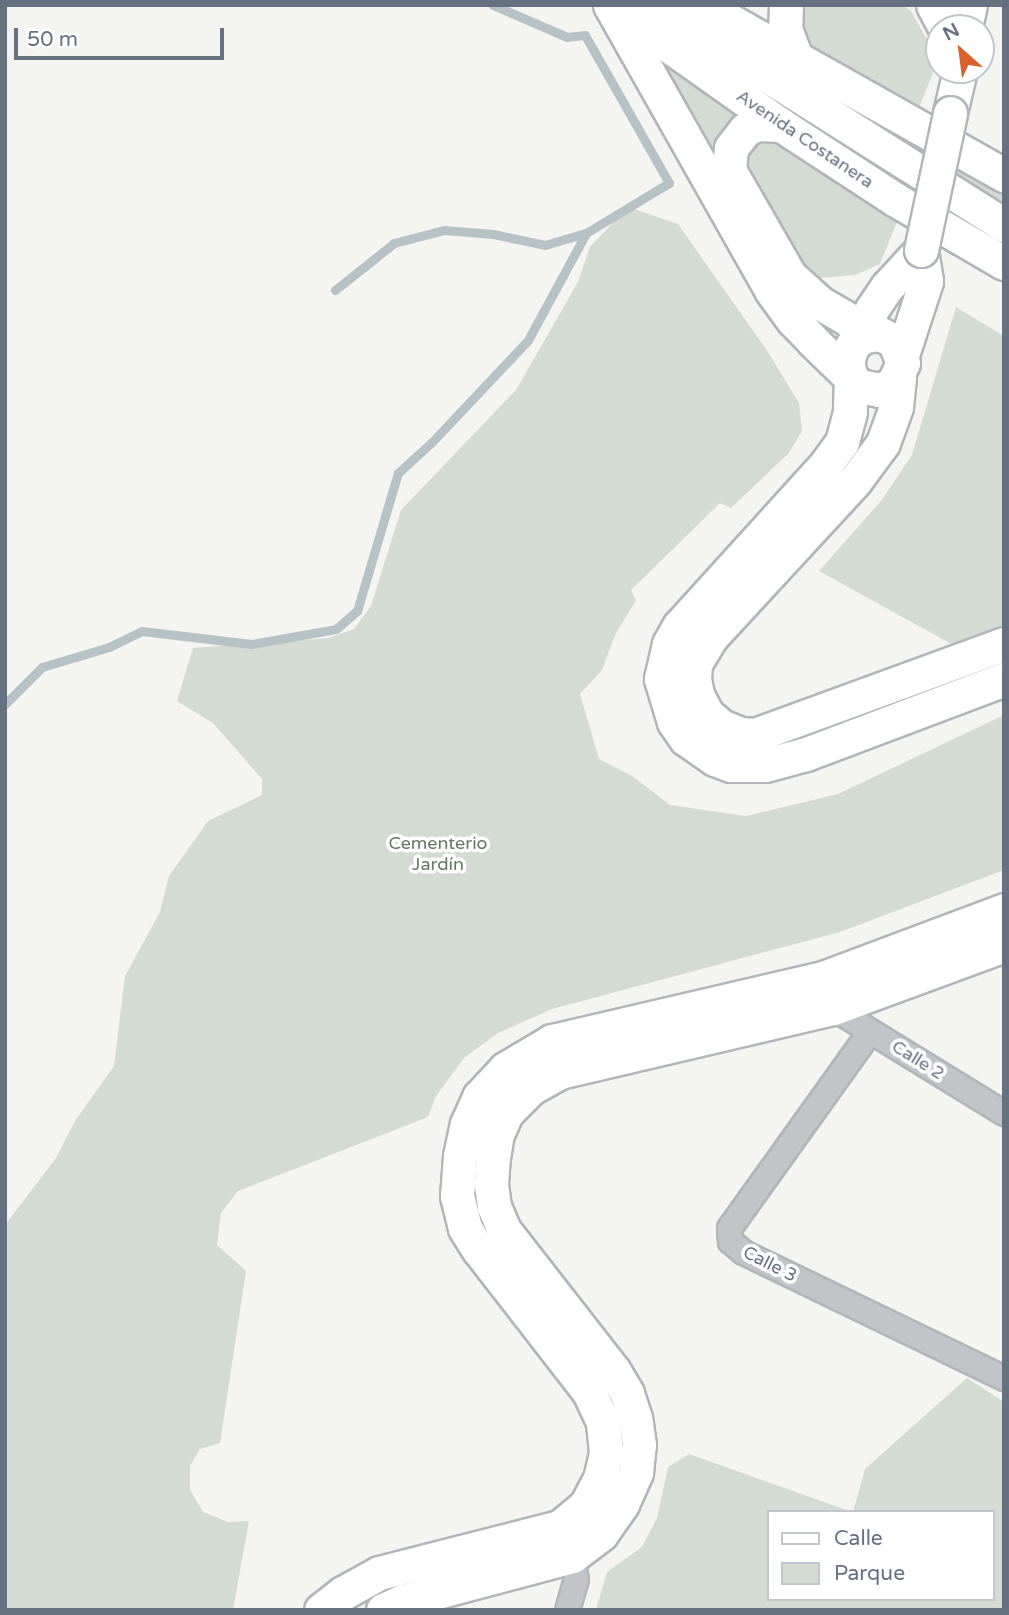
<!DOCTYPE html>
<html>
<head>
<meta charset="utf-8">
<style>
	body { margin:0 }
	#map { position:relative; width:1009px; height:1615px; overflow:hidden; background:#f4f4f0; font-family:"Varela Round",sans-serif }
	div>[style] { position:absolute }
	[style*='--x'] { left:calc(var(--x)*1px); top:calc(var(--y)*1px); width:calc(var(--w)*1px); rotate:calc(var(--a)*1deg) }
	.green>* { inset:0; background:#d4dbd2 }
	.stream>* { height:9px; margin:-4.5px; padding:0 4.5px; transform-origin:4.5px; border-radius:4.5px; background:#b7c2c6 }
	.roads { filter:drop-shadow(2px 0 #b2b6ba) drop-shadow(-2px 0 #b2b6ba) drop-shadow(0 2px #b2b6ba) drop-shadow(0 -2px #b2b6ba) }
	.street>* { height:23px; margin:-11.5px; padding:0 11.5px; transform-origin:11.5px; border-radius:11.5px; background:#c2c4c8 }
	.secondary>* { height:33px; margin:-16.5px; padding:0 16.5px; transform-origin:16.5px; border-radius:16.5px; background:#fff }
	.bridges { filter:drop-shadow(2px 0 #b2b6ba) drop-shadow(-2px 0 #b2b6ba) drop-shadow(0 2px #b2b6ba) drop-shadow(0 -2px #b2b6ba) }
	.secondary-bridge>* { height:33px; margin:-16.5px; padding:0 16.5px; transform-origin:16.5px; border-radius:16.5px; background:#fff }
	span { translate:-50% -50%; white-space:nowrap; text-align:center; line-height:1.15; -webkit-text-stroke:7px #fff; paint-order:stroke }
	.street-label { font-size:18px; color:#657180 }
	.park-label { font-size:18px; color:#667763 }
	.frame { position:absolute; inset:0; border:7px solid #657180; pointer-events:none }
	.legend { position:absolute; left:767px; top:1510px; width:228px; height:91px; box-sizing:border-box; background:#fff; border:2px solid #c1c6cc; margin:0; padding:9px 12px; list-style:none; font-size:21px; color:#657180 }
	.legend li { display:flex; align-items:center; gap:14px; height:35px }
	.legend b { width:35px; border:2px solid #c1c6cc }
	.north { position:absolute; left:925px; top:14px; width:70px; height:70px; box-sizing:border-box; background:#fff; border:2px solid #c1c6cc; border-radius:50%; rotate:332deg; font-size:19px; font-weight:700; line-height:28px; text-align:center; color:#657180 }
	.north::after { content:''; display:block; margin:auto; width:24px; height:32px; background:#d8622c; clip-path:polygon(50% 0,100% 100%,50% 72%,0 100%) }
	.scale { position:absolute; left:14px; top:28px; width:210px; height:32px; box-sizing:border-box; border:4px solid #657180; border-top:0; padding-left:9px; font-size:21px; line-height:24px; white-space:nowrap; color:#657180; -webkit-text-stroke:5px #fff; paint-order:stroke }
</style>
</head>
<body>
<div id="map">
	<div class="green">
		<i style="clip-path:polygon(803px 5px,902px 5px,911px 11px,929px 43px,933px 73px,918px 110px,811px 47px,801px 35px,800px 20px)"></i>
		<i style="clip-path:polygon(638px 43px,743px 115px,712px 167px)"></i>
		<i style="clip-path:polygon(814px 79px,1004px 190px,1004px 203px,905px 147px)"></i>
		<i style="clip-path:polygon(779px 143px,899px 217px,880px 264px,855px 275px,820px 278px,797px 261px,751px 183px,747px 167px,750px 150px,761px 144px)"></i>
		<i style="clip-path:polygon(628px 207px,678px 224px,768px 352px,799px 403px,802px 431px,789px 453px,731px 508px,720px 503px,631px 590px,636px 600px,615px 635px,602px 670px,580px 694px,599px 759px,632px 776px,670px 805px,746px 816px,838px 794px,1004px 715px,1004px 870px,840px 932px,552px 1009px,498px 1033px,464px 1058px,436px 1096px,428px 1117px,238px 1191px,221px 1213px,217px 1245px,246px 1271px,220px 1443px,200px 1449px,190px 1466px,190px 1490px,203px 1512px,228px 1522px,249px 1521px,233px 1610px,5px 1610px,5px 1225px,56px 1158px,75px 1121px,114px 1066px,125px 976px,160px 912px,169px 876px,208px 821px,262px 795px,262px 779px,213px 723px,177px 701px,193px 648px,329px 638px,354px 629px,371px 606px,401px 510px,516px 390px,578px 282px,590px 247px)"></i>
		<i style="clip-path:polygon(956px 307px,1004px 336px,1004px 628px,955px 646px,819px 571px,881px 501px,912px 455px)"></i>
		<i style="clip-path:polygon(967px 1378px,1004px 1402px,1004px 1610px,596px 1610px,607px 1572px,642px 1547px,657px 1518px,668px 1467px,689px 1454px,852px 1512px,769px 1512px,769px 1599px,993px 1599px,993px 1512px,853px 1512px,865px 1469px)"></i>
	</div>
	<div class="stream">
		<i style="--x:335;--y:290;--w:75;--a:-38.5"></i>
		<i style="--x:394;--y:243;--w:52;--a:-14.6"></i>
		<i style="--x:444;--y:230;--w:49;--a:4.7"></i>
		<i style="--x:493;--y:234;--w:53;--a:11.9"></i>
		<i style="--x:545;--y:245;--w:43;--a:-16.3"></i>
		<i style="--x:5;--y:704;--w:52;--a:-45"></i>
		<i style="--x:42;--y:667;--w:70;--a:-16.6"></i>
		<i style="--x:109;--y:647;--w:37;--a:-26"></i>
		<i style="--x:142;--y:631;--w:110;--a:6.8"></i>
		<i style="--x:251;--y:644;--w:86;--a:-10"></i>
		<i style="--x:336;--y:629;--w:28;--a:-41"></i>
		<i style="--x:357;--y:611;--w:144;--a:-73.5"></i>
		<i style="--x:398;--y:473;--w:46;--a:-42.4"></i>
		<i style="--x:432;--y:442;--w:140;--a:-46.7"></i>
		<i style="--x:528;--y:340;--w:122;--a:-61.5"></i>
		<i style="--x:586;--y:233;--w:97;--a:-31.1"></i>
		<i style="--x:669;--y:183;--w:170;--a:-119.6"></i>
		<i style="--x:585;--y:35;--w:18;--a:174"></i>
		<i style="--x:567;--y:37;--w:81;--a:-156.6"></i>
	</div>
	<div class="roads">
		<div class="street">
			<i style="--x:833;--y:1008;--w:201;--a:31.6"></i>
			<i style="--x:870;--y:1031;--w:242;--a:125.6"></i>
			<i style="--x:729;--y:1228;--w:13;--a:86"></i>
			<i style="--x:730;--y:1241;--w:17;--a:40"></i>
			<i style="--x:743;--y:1252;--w:290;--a:25.8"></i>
			<i style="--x:567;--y:1610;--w:32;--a:-74"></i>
			<i style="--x:576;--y:1579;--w:23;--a:-100"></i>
		</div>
		<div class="secondary">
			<i style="--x:610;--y:5;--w:327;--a:60.5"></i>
			<i style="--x:771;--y:290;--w:37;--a:54"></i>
			<i style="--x:793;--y:320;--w:29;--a:46"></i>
			<i style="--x:813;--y:341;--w:53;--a:44.2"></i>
			<i style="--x:851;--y:378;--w:12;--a:42"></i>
			<i style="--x:860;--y:386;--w:19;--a:12"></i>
			<i style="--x:879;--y:390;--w:15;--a:-23"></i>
			<i style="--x:893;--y:384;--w:23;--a:-65"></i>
			<i style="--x:903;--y:363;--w:24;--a:-112"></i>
			<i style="--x:894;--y:341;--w:16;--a:-153"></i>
			<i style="--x:880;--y:334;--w:17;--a:173"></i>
			<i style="--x:863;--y:336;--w:15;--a:138"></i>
			<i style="--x:852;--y:346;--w:17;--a:107"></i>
			<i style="--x:847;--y:362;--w:16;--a:76"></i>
			<i style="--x:851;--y:378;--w:34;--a:92"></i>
			<i style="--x:850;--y:412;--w:31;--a:105"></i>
			<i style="--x:842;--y:442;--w:26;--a:126"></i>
			<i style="--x:827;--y:463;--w:220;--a:132.2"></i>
			<i style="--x:679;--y:626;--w:21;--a:119"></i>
			<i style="--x:669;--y:644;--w:36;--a:103"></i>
			<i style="--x:661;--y:679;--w:45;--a:73.2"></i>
			<i style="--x:674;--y:722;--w:21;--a:55"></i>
			<i style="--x:686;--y:739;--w:35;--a:35"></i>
			<i style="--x:715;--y:759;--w:17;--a:21"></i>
			<i style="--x:731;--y:765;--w:34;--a:0"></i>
			<i style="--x:765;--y:765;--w:42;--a:-15"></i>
			<i style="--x:806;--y:754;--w:212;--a:-20.7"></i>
			<i style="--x:656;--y:5;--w:412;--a:32.3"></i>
			<i style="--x:702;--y:5;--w:347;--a:29.4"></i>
			<i style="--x:786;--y:5;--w:24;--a:92"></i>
			<i style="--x:785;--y:29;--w:28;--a:69"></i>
			<i style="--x:933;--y:5;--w:26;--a:62"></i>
			<i style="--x:617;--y:9;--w:201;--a:35.3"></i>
			<i style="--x:781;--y:125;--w:137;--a:33.1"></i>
			<i style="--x:896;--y:200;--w:125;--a:30.3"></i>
			<i style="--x:965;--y:28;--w:24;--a:-78"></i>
			<i style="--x:950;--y:113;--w:44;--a:-76.9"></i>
			<i style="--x:781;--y:125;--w:25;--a:-178"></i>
			<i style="--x:756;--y:124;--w:13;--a:151"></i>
			<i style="--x:745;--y:130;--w:23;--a:128"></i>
			<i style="--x:731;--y:148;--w:22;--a:95"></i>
			<i style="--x:729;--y:170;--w:122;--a:60.1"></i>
			<i style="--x:790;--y:276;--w:40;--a:42"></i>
			<i style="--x:820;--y:303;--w:34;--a:30"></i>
			<i style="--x:849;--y:320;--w:21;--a:49"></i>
			<i style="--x:863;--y:336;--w:28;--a:-72"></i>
			<i style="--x:872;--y:309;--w:27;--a:-56"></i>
			<i style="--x:887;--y:287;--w:50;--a:-47.4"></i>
			<i style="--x:902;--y:355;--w:78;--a:-72"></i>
			<i style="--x:926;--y:281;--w:31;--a:-99"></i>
			<i style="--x:899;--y:378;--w:29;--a:96"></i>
			<i style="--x:896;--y:407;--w:38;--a:110"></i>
			<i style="--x:883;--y:443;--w:47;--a:126.4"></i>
			<i style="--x:855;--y:481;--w:212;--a:132.7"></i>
			<i style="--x:711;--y:637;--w:31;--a:121"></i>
			<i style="--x:695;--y:664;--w:15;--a:94"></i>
			<i style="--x:694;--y:679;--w:16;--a:79"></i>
			<i style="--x:697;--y:695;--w:21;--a:62"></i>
			<i style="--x:707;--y:714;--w:18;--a:41"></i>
			<i style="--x:721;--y:726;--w:22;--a:22"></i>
			<i style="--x:741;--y:734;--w:14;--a:4"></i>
			<i style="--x:755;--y:735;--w:265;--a:-20.1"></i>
			<i style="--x:321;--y:1610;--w:28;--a:-38"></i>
			<i style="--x:343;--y:1593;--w:41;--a:-29.1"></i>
			<i style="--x:379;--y:1573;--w:187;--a:-14.3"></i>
			<i style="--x:560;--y:1527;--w:34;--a:-40"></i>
			<i style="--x:586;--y:1505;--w:30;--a:-62"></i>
			<i style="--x:600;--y:1479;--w:28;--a:-77"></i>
			<i style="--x:606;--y:1452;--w:30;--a:-96"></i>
			<i style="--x:603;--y:1422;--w:33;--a:-115"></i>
			<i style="--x:589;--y:1392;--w:181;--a:-127.8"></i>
			<i style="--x:478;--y:1249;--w:25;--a:-122"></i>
			<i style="--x:465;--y:1228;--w:33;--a:-104"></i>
			<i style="--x:457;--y:1196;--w:40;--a:-85.7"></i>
			<i style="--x:460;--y:1156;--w:33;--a:-78"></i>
			<i style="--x:467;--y:1124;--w:30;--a:-66"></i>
			<i style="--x:479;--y:1097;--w:38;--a:-47"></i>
			<i style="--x:505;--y:1069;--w:55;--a:-30.8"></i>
			<i style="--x:552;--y:1041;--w:281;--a:-13.1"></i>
			<i style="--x:826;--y:977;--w:190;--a:-20.6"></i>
			<i style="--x:383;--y:1610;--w:22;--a:-24"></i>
			<i style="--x:403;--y:1601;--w:175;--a:-14.9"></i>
			<i style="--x:572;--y:1556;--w:36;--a:-37"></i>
			<i style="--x:601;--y:1534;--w:37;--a:-55"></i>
			<i style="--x:622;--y:1504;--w:35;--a:-66"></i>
			<i style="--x:636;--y:1472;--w:27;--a:-84"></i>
			<i style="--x:639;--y:1445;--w:27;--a:-98"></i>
			<i style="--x:635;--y:1418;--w:26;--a:-108"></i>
			<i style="--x:627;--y:1393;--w:27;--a:-121"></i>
			<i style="--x:613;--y:1370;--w:177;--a:-127.9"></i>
			<i style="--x:504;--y:1230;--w:26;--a:-113"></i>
			<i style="--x:494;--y:1206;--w:22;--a:-98"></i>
			<i style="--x:491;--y:1184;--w:26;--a:-86"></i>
			<i style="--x:493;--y:1158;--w:24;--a:-81"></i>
			<i style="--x:497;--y:1134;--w:24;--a:-66"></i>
			<i style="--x:507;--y:1112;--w:34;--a:-45"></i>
			<i style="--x:531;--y:1088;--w:33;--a:-29"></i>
			<i style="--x:560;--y:1072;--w:280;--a:-13.2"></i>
			<i style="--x:833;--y:1008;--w:182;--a:-20.2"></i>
		</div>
	</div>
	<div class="bridges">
		<div class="secondary-bridge">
			<i style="--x:921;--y:250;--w:140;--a:-78"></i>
		</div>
	</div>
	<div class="street-label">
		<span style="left:805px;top:139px;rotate:34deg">Avenida Costanera</span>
		<span style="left:918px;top:1060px;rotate:32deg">Calle 2</span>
		<span style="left:770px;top:1264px;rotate:27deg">Calle 3</span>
	</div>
	<div class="park-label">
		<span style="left:438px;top:854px">Cementerio<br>Jardín</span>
	</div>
	<div class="frame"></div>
	<ul class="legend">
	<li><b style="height:9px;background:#fff"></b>Calle</li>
	<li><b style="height:19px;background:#d4dbd2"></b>Parque</li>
	</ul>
	<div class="north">N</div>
	<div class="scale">50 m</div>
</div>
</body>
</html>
